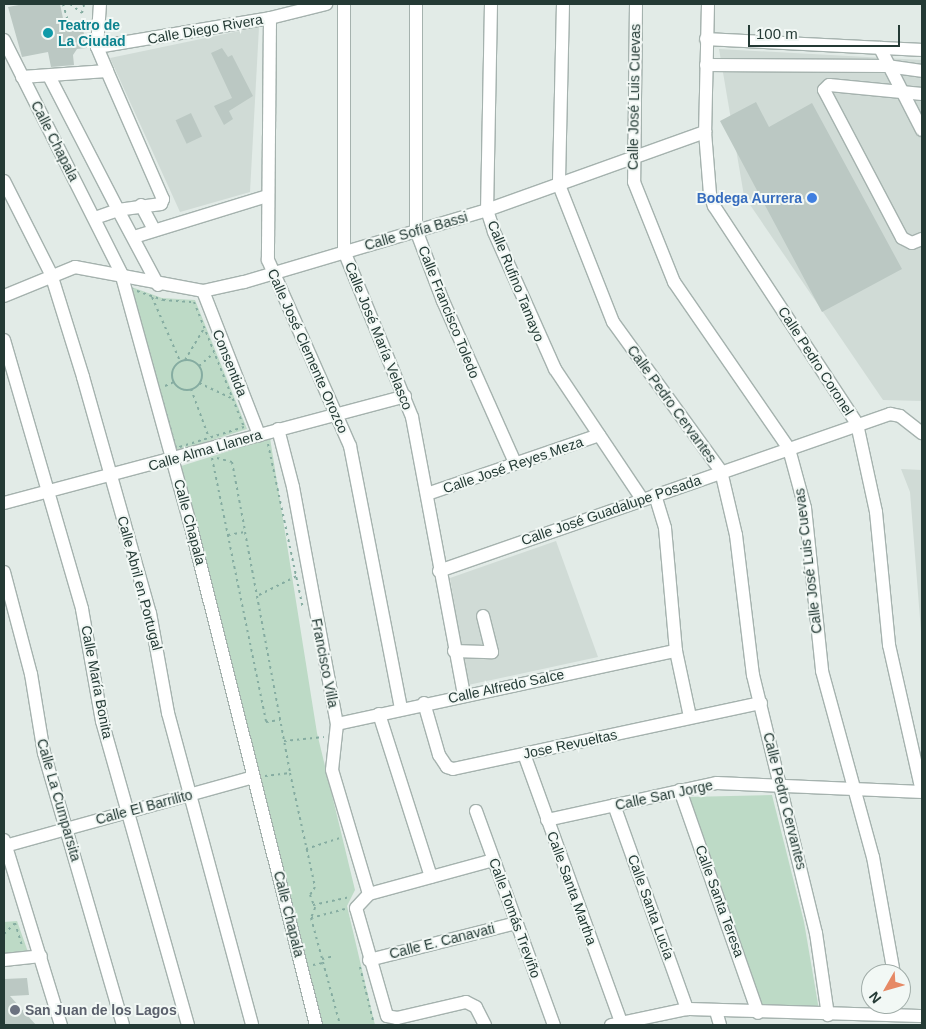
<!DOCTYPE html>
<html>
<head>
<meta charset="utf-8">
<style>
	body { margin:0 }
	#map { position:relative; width:926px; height:1029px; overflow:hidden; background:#e2ebe7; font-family:Arial,sans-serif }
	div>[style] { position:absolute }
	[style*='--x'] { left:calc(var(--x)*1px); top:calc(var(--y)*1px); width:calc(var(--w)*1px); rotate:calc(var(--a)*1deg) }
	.built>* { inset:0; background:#d0dbd6 }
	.green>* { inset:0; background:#bddac6 }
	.building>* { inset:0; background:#bbc8c3; transform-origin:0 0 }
	.path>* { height:2px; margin-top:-1px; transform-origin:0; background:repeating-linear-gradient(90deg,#85aca1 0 2.5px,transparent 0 6.5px) }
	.path>.ring { margin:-1px; padding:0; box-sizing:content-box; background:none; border:2px solid #85aca1; border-radius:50% }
	.roads { filter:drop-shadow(1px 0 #a5b2ae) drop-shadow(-1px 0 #a5b2ae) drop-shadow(0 1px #a5b2ae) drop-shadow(0 -1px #a5b2ae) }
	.minor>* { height:12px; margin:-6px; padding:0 6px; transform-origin:6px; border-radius:6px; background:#fff }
	.dots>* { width:14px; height:14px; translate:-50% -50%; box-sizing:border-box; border:2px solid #f2f8f5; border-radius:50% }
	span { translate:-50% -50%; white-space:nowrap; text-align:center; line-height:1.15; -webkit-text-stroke:4px #f2f8f5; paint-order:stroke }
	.culture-label { font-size:14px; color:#0d838f; font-weight:700 }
	.left { translate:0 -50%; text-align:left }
	.street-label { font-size:14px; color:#243a35 }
	.shop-label { font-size:14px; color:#366cbe; font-weight:700 }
	.right { translate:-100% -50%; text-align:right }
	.worship-label { font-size:14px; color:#5b616d; font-weight:700 }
	.frame { position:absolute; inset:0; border:5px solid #243a35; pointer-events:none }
	.north { position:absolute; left:861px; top:964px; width:50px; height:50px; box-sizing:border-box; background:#f2f8f5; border:1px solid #a0aca8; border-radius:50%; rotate:232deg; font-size:14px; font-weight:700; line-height:20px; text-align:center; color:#243a35 }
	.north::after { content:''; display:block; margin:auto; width:18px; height:22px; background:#e68965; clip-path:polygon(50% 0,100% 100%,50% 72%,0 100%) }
	.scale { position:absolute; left:748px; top:25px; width:152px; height:22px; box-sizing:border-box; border:2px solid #243a35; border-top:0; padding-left:6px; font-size:15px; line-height:18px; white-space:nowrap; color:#243a35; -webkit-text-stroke:4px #f2f8f5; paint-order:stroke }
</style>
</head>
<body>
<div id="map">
	<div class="built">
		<i style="clip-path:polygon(259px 27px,250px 192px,180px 212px,110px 58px)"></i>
		<i style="clip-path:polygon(719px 49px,922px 60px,922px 401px,883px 400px,744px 196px)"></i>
		<i style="clip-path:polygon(901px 469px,922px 470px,922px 644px,910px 492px)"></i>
		<i style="clip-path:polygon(556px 541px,598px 657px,468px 685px,450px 578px)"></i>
	</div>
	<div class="green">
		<i style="clip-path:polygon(126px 285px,162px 298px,195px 300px,247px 429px,174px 452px)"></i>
		<i style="clip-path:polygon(270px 438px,317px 733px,355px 890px,347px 906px,375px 1025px,317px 1025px,178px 467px)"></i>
		<i style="clip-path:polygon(772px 795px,804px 922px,819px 1010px,763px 1011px,687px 797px)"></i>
		<i style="clip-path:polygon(17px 921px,28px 952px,4px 954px,4px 922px)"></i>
	</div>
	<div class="building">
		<i style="clip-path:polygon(24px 4px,60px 4px,65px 28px,82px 25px,87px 48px,77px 49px,73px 55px,74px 65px,51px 67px,48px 52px,22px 57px,8px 7px)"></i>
		<i style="clip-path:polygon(222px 48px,228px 57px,232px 55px,253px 96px,229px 111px,233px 119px,224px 125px,214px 106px,232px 98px,211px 53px)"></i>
		<i style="clip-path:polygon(756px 102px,769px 127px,812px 103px,902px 269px,822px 312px,720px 121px)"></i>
		<i style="left:191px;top:113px;width:26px;height:17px;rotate:65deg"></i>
		<i style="clip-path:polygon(27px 978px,29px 995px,10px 996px,36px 1025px,4px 1025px,4px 979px)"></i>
	</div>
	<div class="path">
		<i style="--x:63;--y:4;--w:19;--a:74"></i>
		<i style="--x:70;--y:4;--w:15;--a:37"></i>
		<i style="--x:82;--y:13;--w:9;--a:-77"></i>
		<i style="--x:131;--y:289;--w:34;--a:19"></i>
		<i style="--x:163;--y:300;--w:31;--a:4"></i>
		<i style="--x:194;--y:302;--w:135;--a:68.2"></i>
		<i style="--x:244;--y:427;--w:71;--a:162.8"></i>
		<i style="--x:176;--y:448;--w:165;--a:-105.8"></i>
		<i style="--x:152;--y:297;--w:70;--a:66.4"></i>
		<i style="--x:185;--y:360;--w:37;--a:-59"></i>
		<i class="ring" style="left:172px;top:360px;width:28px;height:28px"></i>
		<i style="--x:199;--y:366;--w:20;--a:-41"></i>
		<i style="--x:199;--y:383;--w:38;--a:25"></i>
		<i style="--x:165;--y:386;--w:10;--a:-24"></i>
		<i style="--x:191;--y:389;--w:52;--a:69.8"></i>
		<i style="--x:268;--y:444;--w:168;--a:78"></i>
		<i style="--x:212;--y:458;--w:269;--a:78.4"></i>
		<i style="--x:266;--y:722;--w:14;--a:-8"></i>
		<i style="--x:217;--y:458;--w:16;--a:15"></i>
		<i style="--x:232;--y:462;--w:70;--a:79.3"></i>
		<i style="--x:228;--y:535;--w:17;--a:-10"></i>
		<i style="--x:245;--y:532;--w:245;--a:79.4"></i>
		<i style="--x:290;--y:773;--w:117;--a:77.6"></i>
		<i style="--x:315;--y:887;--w:9;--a:122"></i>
		<i style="--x:310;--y:895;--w:14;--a:69"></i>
		<i style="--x:315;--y:908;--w:11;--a:112"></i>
		<i style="--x:311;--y:918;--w:111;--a:74.8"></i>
		<i style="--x:259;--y:595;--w:42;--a:-26.6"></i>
		<i style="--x:284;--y:741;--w:40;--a:-5.7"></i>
		<i style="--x:265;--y:776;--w:25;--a:-7"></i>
		<i style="--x:306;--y:849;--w:36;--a:-18"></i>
		<i style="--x:313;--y:905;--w:38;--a:-12"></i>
		<i style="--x:311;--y:918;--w:35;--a:-15"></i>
		<i style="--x:4;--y:934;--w:16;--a:-45"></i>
		<i style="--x:15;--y:923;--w:24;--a:73"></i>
		<i style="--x:322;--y:959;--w:12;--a:-14"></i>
		<i style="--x:313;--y:965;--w:10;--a:-11"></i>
		<i style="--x:360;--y:967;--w:60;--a:76.4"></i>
	</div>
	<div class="roads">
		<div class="minor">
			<i style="--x:100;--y:4;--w:43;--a:94"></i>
			<i style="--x:97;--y:47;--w:26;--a:67"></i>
			<i style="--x:344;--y:4;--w:247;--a:90"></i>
			<i style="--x:344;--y:251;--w:179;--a:67.7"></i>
			<i style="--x:412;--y:417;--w:282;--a:79.4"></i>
			<i style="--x:416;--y:4;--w:226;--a:90"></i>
			<i style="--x:416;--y:230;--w:76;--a:69.2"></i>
			<i style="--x:443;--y:301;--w:177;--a:66"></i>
			<i style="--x:491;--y:4;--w:206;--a:91.1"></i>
			<i style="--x:487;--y:210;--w:23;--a:72"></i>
			<i style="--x:494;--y:232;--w:150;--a:66"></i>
			<i style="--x:555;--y:369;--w:156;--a:56.2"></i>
			<i style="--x:563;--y:4;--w:181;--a:91.3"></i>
			<i style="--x:559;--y:185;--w:147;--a:68.5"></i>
			<i style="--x:613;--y:322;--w:184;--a:54.1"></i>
			<i style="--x:721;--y:471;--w:66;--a:76.8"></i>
			<i style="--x:736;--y:535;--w:141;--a:83.1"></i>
			<i style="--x:753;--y:675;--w:266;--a:76.3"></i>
			<i style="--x:816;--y:933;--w:83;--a:81.7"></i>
			<i style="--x:636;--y:4;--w:178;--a:90.6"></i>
			<i style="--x:634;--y:182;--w:108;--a:68.2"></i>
			<i style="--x:674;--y:282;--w:203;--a:55.4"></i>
			<i style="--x:789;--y:449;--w:61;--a:74.8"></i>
			<i style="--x:805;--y:508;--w:164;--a:84"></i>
			<i style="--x:822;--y:671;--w:193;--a:74.7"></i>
			<i style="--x:873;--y:857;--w:119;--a:79.8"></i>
			<i style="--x:708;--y:4;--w:128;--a:91.3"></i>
			<i style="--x:705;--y:132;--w:62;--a:85.4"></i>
			<i style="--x:710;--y:194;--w:13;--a:72"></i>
			<i style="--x:714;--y:206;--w:261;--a:56.7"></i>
			<i style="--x:857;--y:424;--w:90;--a:77.8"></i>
			<i style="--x:876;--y:512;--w:134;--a:84.4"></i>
			<i style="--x:889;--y:645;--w:150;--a:77.3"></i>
			<i style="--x:270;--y:18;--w:242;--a:90.5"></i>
			<i style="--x:268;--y:260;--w:203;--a:66.2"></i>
			<i style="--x:350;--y:446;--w:267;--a:79"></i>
			<i style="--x:706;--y:39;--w:216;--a:2.9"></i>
			<i style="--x:4;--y:40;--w:261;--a:63.3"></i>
			<i style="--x:121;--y:273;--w:263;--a:74.6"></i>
			<i style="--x:191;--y:527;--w:513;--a:75.91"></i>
			<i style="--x:97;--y:47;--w:175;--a:-9.5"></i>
			<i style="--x:270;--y:18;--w:58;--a:-14"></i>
			<i style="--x:880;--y:48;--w:92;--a:62.9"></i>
			<i style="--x:706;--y:65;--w:181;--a:0.3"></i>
			<i style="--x:887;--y:66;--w:35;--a:8"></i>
			<i style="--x:22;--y:77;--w:85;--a:-4"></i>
			<i style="--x:107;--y:71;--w:140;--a:66.4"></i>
			<i style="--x:163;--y:199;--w:5;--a:112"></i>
			<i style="--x:161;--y:204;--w:43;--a:172.1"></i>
			<i style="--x:118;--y:210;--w:85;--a:61.9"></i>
			<i style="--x:50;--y:78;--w:148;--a:62.7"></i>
			<i style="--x:118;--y:210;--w:24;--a:161"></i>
			<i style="--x:922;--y:94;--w:93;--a:-174.5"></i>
			<i style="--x:829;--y:85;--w:7;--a:135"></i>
			<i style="--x:824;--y:90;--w:167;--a:62.2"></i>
			<i style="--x:902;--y:238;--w:11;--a:27"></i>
			<i style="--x:912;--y:243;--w:11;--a:-22"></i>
			<i style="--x:4;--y:181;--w:104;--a:63.2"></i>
			<i style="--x:51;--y:274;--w:108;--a:72.7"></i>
			<i style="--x:83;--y:377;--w:245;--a:74.2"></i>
			<i style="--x:150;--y:613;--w:102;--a:79.8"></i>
			<i style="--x:168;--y:713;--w:323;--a:74.9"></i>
			<i style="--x:141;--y:205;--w:27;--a:62"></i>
			<i style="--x:134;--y:237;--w:139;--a:-17.1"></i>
			<i style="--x:203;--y:291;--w:155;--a:68.7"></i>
			<i style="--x:4;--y:296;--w:77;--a:-22.2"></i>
			<i style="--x:75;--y:267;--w:130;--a:10.6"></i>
			<i style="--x:203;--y:291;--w:42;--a:-12.4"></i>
			<i style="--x:244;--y:282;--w:253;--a:-16.5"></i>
			<i style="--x:487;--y:210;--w:232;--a:-19.7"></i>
			<i style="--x:4;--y:340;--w:280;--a:73.8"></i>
			<i style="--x:82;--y:609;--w:114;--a:79.9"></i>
			<i style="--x:102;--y:721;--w:316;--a:74.2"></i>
			<i style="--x:278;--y:429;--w:60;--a:75.5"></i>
			<i style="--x:293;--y:487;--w:241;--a:79.5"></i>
			<i style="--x:337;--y:724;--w:46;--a:96.2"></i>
			<i style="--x:332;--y:770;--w:129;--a:73.4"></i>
			<i style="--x:427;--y:494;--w:182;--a:-18.9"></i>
			<i style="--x:655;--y:495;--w:34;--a:73"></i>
			<i style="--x:665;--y:528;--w:123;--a:84.9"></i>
			<i style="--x:676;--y:651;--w:67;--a:78"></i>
			<i style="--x:4;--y:503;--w:415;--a:-14.9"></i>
			<i style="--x:439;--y:571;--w:478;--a:-19.2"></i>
			<i style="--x:890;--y:414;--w:10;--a:11"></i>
			<i style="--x:900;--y:416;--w:28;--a:38"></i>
			<i style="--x:4;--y:572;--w:106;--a:75.2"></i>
			<i style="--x:31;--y:674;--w:80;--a:80.7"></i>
			<i style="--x:44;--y:753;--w:283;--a:73.8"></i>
			<i style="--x:454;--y:651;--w:38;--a:2"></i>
			<i style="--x:492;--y:652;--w:37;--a:-104"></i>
			<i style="--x:424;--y:703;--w:54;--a:73.9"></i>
			<i style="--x:439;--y:755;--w:14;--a:56"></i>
			<i style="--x:447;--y:767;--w:6;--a:18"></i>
			<i style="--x:453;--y:769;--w:315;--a:-12.1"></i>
			<i style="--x:379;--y:714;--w:171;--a:72.3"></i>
			<i style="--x:337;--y:724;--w:347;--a:-12.2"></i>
			<i style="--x:524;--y:754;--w:285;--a:70.1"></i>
			<i style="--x:680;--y:790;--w:236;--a:70.7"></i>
			<i style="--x:614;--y:805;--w:217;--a:70.3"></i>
			<i style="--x:476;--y:811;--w:228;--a:70"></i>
			<i style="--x:547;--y:820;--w:174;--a:-12.3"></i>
			<i style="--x:717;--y:783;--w:205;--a:2.5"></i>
			<i style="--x:4;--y:840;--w:194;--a:72.9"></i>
			<i style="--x:5;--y:846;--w:258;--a:-15.5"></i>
			<i style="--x:4;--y:960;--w:37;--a:-6"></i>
			<i style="--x:369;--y:960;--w:152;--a:-14.1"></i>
			<i style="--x:716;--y:1011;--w:15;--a:74"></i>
			<i style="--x:485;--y:1025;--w:20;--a:-117"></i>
			<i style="--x:476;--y:1007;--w:11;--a:-153"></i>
			<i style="--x:466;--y:1002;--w:71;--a:166.9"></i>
			<i style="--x:397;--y:1018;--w:10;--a:-169"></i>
			<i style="--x:387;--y:1016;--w:112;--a:-106"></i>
			<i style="--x:356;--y:908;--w:19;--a:-47"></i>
			<i style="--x:369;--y:894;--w:129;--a:-15.3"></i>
			<i style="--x:611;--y:1025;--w:78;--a:-11.9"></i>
			<i style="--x:687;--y:1009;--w:235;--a:1.7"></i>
		</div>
	</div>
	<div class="dots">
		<i style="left:48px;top:33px;background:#0f9aa8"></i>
		<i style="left:812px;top:198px;background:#3f7fe0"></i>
		<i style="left:15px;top:1010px;background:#6b7280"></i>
	</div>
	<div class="culture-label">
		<span class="left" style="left:58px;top:33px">Teatro de<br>La Ciudad</span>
	</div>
	<div class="street-label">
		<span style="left:205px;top:29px;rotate:-10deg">Calle Diego Rivera</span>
		<span style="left:634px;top:97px;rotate:-89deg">Calle José Luis Cuevas</span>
		<span style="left:55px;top:141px;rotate:63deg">Calle Chapala</span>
		<span style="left:416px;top:231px;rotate:-16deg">Calle Sofía Bassi</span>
		<span style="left:516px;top:281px;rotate:68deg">Calle Rufino Tamayo</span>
		<span style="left:449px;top:312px;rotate:68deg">Calle Francisco Toledo</span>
		<span style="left:379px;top:336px;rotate:68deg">Calle José María Velasco</span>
		<span style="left:308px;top:351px;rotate:66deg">Calle José Clemente Orozco</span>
		<span style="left:816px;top:361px;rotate:57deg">Calle Pedro Coronel</span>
		<span style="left:230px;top:363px;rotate:68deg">Consentida</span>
		<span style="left:672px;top:404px;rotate:54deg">Calle Pedro Cervantes</span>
		<span style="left:205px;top:450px;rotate:-16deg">Calle Alma Llanera</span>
		<span style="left:513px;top:465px;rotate:-19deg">Calle José Reyes Meza</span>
		<span style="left:611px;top:510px;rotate:-19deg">Calle José Guadalupe Posada</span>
		<span style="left:190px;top:522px;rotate:75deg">Calle Chapala</span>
		<span style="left:808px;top:561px;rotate:-97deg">Calle José Luis Cuevas</span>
		<span style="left:140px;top:583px;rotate:75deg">Calle Abril en Portugal</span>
		<span style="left:325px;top:663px;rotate:79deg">Francisco Villa</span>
		<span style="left:97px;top:682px;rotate:79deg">Calle María Bonita</span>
		<span style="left:506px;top:686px;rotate:-12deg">Calle Alfredo Salce</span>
		<span style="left:570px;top:744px;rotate:-12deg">Jose Revueltas</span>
		<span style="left:664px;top:795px;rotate:-12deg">Calle San Jorge</span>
		<span style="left:59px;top:800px;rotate:74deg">Calle La Cumparsita</span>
		<span style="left:785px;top:801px;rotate:76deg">Calle Pedro Cervantes</span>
		<span style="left:144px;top:807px;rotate:-15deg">Calle El Barrilito</span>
		<span style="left:572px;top:888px;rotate:70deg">Calle Santa Martha</span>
		<span style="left:720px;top:901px;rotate:70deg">Calle Santa Teresa</span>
		<span style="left:651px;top:907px;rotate:70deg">Calle Santa Lucía</span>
		<span style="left:289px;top:914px;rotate:76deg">Calle Chapala</span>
		<span style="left:515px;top:918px;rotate:70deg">Calle Tomás Treviño</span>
		<span style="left:442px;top:941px;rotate:-14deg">Calle E. Canavati</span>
	</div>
	<div class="shop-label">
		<span class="right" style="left:802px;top:198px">Bodega Aurrera</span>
	</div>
	<div class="worship-label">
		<span class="left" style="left:25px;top:1010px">San Juan de los Lagos</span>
	</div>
	<div class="frame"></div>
	<div class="north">N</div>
	<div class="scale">100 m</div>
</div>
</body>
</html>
